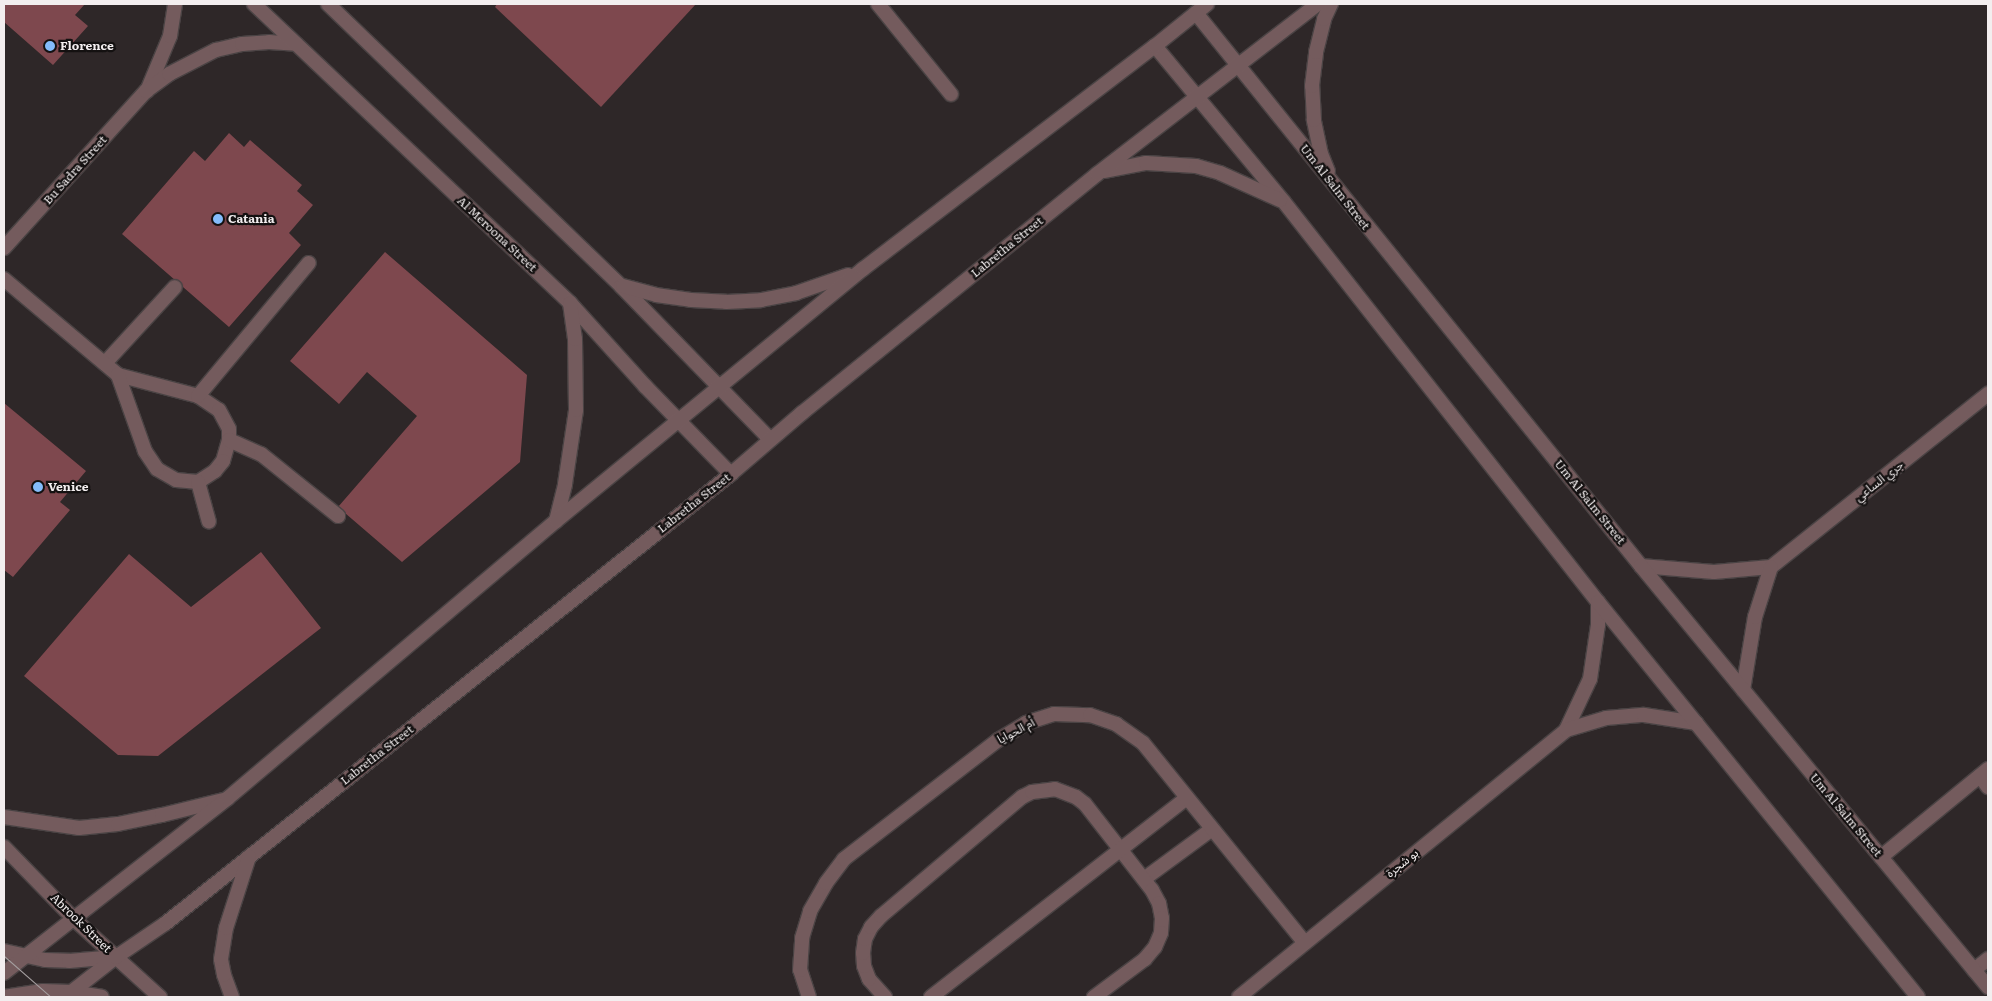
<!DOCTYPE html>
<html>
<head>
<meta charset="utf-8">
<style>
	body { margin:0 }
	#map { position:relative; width:1992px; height:1001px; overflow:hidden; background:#2e2728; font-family:Literata,"Noto Sans Arabic",serif }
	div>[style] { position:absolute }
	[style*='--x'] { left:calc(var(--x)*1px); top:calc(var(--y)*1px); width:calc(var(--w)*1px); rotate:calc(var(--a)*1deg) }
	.building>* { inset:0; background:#7e484e }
	.roads { filter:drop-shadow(1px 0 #4a4344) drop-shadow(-1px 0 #4a4344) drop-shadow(0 1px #4a4344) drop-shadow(0 -1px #4a4344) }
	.service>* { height:14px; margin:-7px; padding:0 7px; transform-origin:7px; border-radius:7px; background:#745b5d }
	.minor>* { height:14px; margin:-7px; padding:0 7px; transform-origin:7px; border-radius:7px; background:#745b5d }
	.tertiary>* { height:14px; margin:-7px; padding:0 7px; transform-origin:7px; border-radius:7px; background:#745b5d }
	.tram>* { height:1px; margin:-0.5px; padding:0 0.5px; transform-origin:0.5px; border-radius:0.5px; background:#a49e9f }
	.dots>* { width:14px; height:14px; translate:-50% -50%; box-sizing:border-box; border:2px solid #141111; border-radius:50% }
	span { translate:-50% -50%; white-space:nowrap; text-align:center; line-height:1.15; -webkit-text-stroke:4.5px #141111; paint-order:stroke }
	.poi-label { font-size:12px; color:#f3eeef; font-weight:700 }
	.left { translate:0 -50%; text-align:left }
	.street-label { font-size:12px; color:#f3eeef }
	.frame { position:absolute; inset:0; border:5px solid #f3eeef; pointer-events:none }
</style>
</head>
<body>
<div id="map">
	<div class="building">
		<i style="clip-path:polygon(4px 4px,85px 4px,75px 15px,88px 26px,53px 65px,4px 22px)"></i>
		<i style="clip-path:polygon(497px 4px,696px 4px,601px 107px,495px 7px)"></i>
		<i style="clip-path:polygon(229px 133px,244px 147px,250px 140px,302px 185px,297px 191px,313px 205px,289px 233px,301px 245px,229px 327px,122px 234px,194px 151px,205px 161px)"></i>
		<i style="clip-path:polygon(385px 252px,527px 375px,520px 462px,402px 562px,338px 507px,417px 416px,367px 372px,339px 404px,290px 361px)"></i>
		<i style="clip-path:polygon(4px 403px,86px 471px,60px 502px,70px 510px,13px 577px,4px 570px)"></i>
		<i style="clip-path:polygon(261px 552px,321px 628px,158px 756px,118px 755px,24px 676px,129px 554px,191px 607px)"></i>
	</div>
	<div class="roads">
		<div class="service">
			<i style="--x:878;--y:4;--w:116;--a:51"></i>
			<i style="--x:105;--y:363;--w:103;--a:-47.4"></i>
			<i style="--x:1980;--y:776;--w:14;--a:54"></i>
			<i style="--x:1881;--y:857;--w:139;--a:-39.4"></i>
			<i style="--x:1144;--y:879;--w:84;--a:-36.3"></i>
			<i style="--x:1974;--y:970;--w:18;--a:-38"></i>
			<i style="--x:885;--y:997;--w:24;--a:-132"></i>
			<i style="--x:869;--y:979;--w:14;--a:-111"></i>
			<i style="--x:864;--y:966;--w:13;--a:-94"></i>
			<i style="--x:863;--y:953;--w:14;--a:-82"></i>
			<i style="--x:865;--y:939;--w:13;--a:-63"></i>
			<i style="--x:871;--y:927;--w:15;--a:-48"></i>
			<i style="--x:881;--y:916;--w:185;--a:-40.2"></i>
			<i style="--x:1022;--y:797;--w:11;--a:-27"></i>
			<i style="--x:1032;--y:792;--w:23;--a:-7"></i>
			<i style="--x:1055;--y:789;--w:22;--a:21"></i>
			<i style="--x:1076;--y:797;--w:11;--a:38"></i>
			<i style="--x:1085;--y:804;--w:109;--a:52.1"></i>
			<i style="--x:1152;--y:890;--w:15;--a:62"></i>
			<i style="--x:1159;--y:903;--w:15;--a:79"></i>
			<i style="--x:1162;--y:918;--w:15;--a:94"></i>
			<i style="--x:1161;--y:933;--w:15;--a:113"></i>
			<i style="--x:1155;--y:947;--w:16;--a:130"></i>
			<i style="--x:1145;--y:959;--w:64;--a:143.3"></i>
			<i style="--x:931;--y:997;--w:324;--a:-37.9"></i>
		</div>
		<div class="minor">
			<i style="--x:147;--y:91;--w:60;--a:-67.3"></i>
			<i style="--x:170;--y:36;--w:32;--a:-81"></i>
			<i style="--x:4;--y:248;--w:212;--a:-47.9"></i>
			<i style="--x:146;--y:91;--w:29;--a:-36"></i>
			<i style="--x:169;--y:74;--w:53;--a:-27.1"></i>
			<i style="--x:216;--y:50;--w:27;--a:-13"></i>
			<i style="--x:242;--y:44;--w:27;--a:-4"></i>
			<i style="--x:269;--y:42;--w:27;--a:4"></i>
			<i style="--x:4;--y:279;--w:149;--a:40.1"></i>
			<i style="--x:118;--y:375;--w:83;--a:14.7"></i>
			<i style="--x:198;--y:396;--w:25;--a:34"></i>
			<i style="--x:219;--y:410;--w:21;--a:62"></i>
			<i style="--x:229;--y:429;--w:11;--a:90"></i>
			<i style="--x:229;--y:440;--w:22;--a:106"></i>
			<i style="--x:223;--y:461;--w:13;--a:129"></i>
			<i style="--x:215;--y:471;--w:20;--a:147"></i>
			<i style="--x:198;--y:482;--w:22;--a:-175"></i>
			<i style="--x:176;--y:480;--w:22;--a:-150"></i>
			<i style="--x:157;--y:469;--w:22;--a:-124"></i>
			<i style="--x:145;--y:451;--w:81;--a:-109.6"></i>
			<i style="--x:198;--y:396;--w:173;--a:-50.2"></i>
			<i style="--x:229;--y:440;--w:35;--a:24"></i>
			<i style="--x:261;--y:454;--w:99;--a:38.8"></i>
			<i style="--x:198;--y:482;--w:41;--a:74.6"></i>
			<i style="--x:1641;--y:566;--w:73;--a:4.7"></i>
			<i style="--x:1714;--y:572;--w:57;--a:-5"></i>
			<i style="--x:1771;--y:567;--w:278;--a:-38.6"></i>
			<i style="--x:1743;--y:690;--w:74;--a:-80.7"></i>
			<i style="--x:1755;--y:617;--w:52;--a:-72.3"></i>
			<i style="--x:1566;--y:730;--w:56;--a:-64.8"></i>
			<i style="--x:1590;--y:679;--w:55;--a:-81.6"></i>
			<i style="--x:1598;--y:625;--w:23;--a:-90"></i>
			<i style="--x:809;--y:997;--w:28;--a:-108"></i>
			<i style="--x:800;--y:970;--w:32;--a:-86"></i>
			<i style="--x:802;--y:938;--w:28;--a:-73"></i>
			<i style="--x:810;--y:911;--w:32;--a:-60"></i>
			<i style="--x:826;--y:883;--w:30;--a:-53"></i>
			<i style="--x:844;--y:859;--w:195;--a:-37.7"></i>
			<i style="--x:998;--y:740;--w:33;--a:-31"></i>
			<i style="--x:1026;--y:723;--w:29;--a:-18"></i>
			<i style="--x:1054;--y:714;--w:36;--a:2"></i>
			<i style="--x:1090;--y:715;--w:28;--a:19"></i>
			<i style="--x:1116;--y:724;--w:33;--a:35"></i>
			<i style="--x:1143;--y:743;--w:257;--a:51"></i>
			<i style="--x:1239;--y:997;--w:422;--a:-39.2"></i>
			<i style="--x:1566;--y:730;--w:42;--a:-16.7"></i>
			<i style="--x:1606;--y:718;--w:38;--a:-5"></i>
			<i style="--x:1644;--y:715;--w:53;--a:8.7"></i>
		</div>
		<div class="tertiary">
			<i style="--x:254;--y:4;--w:435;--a:43.4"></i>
			<i style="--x:570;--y:303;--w:112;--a:47.9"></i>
			<i style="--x:645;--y:386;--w:123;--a:45.7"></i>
			<i style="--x:328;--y:4;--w:407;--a:43.9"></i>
			<i style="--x:621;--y:286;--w:214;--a:45.8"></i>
			<i style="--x:1196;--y:13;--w:710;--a:51.18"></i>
			<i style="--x:1641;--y:566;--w:546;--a:50.5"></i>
			<i style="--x:1155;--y:46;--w:202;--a:50.4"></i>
			<i style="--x:1284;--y:202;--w:509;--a:51.87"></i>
			<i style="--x:1598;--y:602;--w:508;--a:50.99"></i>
			<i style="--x:1105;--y:171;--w:42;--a:-11"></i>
			<i style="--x:1146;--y:163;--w:50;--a:3.4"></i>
			<i style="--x:1196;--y:166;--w:25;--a:16"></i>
			<i style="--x:1220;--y:173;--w:66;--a:24.2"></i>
			<i style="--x:1328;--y:171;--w:18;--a:-112"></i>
			<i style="--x:1321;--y:154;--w:35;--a:-102"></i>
			<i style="--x:1314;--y:120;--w:34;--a:-93"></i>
			<i style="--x:1312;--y:86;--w:34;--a:-83"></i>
			<i style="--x:1316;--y:52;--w:34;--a:-76"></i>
			<i style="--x:1324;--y:19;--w:17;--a:-65"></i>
			<i style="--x:623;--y:286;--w:34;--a:15"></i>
			<i style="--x:656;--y:295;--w:35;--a:8"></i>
			<i style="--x:691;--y:300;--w:35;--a:3"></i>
			<i style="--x:726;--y:302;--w:35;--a:-3"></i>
			<i style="--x:761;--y:300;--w:36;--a:-11"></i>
			<i style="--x:796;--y:293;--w:55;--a:-19.1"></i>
			<i style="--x:556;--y:521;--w:38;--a:-76"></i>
			<i style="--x:565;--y:484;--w:75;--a:-81.5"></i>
			<i style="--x:576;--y:410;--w:71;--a:-90.8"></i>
			<i style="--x:575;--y:339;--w:36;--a:-98"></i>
			<i style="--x:4;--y:817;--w:76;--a:8.3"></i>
			<i style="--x:79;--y:828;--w:39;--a:-6"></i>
			<i style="--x:118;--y:824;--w:45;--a:-11.6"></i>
			<i style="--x:162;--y:815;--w:63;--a:-13.8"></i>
			<i style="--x:4;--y:847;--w:102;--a:45.8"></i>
			<i style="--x:75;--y:920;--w:115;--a:42.2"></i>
			<i style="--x:4;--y:951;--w:42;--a:12.4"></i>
			<i style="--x:45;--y:960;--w:24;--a:2"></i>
			<i style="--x:69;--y:961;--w:47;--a:-4.9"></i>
			<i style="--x:4;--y:973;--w:284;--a:-38"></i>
			<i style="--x:228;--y:798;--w:429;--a:-40.2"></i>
			<i style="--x:556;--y:521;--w:397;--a:-39.4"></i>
			<i style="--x:863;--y:269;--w:367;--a:-37.4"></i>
			<i style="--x:1155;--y:46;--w:67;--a:-38.9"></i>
			<i style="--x:4;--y:997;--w:39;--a:-9"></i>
			<i style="--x:43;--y:991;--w:29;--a:2"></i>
			<i style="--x:72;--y:992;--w:30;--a:9"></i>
			<i style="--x:65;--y:997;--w:65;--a:-38.1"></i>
			<i style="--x:116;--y:957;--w:60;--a:-34.2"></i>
			<i style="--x:166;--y:923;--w:722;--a:-38.47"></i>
			<i style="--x:731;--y:474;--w:94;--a:-40.7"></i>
			<i style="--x:802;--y:413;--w:380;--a:-39"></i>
			<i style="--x:1097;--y:174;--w:279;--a:-37.6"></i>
			<i style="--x:232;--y:997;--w:23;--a:-110"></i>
			<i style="--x:224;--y:975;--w:16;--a:-101"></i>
			<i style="--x:221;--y:959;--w:31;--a:-81"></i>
			<i style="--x:226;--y:928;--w:75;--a:-72.1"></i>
		</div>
	</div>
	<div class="tram">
		<i style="--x:4;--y:956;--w:62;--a:41.1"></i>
	</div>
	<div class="dots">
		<i style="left:50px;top:46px;background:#84bcfb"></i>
		<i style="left:218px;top:219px;background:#84bcfb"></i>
		<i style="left:38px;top:487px;background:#84bcfb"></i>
	</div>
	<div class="poi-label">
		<span class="left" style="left:60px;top:46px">Florence</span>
		<span class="left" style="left:228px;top:219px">Catania</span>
		<span class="left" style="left:48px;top:487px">Venice</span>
	</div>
	<div class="street-label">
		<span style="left:75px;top:170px;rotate:-48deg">Bu Sadra Street</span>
		<span style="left:1335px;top:187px;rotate:52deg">Um Al Salm Street</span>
		<span style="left:497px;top:234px;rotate:43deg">Al Meroona Street</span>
		<span style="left:1007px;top:247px;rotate:-39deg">Labretha Street</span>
		<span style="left:1879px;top:481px;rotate:-38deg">جري الساعي</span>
		<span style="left:1590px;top:502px;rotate:51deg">Um Al Salm Street</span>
		<span style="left:694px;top:503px;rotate:-38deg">Labretha Street</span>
		<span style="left:1016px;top:731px;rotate:-28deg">أم الحوايا</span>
		<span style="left:377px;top:755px;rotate:-38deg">Labretha Street</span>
		<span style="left:1846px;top:815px;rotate:50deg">Um Al Salm Street</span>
		<span style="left:1402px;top:863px;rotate:-39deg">بو شجرة</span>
		<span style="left:81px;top:923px;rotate:44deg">Abrook Street</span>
	</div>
	<div class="frame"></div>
</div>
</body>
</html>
